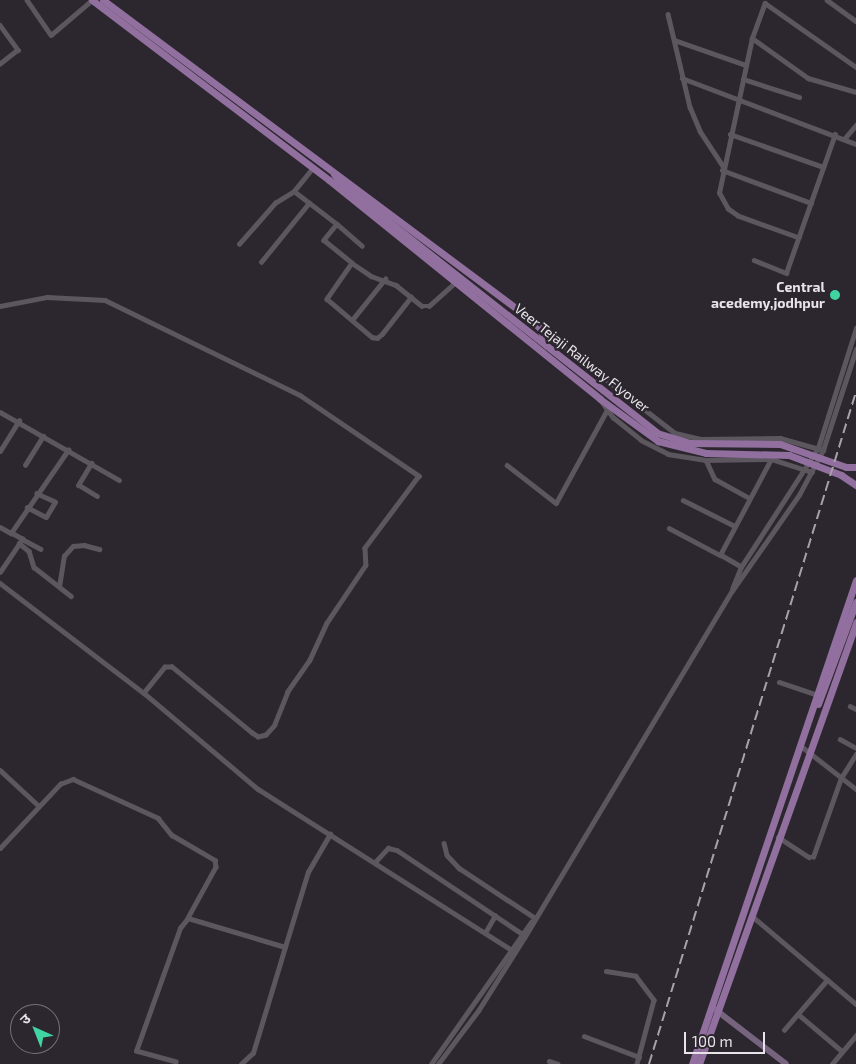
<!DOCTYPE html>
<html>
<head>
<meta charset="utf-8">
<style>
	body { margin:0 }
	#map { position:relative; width:856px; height:1064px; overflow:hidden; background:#2c272f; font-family:"Exo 2","Noto Sans Devanagari",sans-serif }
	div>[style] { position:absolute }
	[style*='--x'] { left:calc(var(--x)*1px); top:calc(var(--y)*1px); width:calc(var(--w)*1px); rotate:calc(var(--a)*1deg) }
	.street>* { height:4.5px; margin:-2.25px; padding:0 2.25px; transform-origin:2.25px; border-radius:2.25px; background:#5c565e }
	.secondary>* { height:6px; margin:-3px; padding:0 3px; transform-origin:3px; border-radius:3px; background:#76637e }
	.primary>* { height:7px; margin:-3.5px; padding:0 3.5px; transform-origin:3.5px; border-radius:3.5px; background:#916f9e }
	.rail>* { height:2px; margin-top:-1px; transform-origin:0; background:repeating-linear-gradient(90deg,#a7a2a8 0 10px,transparent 0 15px) }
	.dots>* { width:14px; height:14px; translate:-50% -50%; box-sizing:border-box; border:2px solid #2c272f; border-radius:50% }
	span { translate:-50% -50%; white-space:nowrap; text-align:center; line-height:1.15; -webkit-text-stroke:5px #2c272f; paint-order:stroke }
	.poi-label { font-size:14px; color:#e7e3e8; font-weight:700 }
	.right { translate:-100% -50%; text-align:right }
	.street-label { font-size:14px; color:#e7e3e8 }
	.north { position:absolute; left:10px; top:1004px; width:50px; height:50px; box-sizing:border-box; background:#2c272f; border:1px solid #777279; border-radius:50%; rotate:316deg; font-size:14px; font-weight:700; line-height:20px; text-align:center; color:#e7e3e8 }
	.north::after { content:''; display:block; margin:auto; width:18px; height:22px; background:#40d4a2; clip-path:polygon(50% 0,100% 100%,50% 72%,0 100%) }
	.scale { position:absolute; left:684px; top:1032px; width:81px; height:22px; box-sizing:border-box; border:2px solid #e7e3e8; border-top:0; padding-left:6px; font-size:15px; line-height:18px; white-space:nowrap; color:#e7e3e8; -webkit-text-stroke:4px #2c272f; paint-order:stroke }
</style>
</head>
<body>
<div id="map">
	<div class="street">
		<i style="--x:27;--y:0;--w:42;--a:55.6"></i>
		<i style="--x:51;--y:35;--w:54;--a:-40.5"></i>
		<i style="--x:827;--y:0;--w:36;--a:36"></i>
		<i style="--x:668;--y:14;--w:96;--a:76.7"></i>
		<i style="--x:690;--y:107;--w:26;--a:67"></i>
		<i style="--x:700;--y:131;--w:42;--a:56.7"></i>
		<i style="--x:0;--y:25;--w:31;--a:54"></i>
		<i style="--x:18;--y:50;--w:23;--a:142"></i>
		<i style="--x:752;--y:38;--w:69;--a:35.5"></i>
		<i style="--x:808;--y:78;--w:50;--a:16.3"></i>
		<i style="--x:674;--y:40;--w:76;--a:19.1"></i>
		<i style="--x:682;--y:78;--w:186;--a:20.8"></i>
		<i style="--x:743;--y:79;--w:59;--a:17.8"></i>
		<i style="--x:730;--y:134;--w:99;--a:19.5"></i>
		<i style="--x:845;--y:138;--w:17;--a:-50"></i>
		<i style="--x:722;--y:170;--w:95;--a:20.3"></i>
		<i style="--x:294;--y:191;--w:54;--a:37.5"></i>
		<i style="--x:337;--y:224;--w:21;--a:129"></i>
		<i style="--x:324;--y:240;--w:36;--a:39"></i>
		<i style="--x:352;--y:263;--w:23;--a:34"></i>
		<i style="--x:371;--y:276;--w:27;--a:20"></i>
		<i style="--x:396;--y:285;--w:33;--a:39"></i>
		<i style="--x:422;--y:306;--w:7;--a:0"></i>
		<i style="--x:429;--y:306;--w:36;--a:-42"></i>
		<i style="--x:337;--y:224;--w:33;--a:41"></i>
		<i style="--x:799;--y:238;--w:65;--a:-160.2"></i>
		<i style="--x:738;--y:216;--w:12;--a:-145"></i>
		<i style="--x:728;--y:209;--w:18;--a:-119"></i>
		<i style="--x:719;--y:193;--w:158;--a:-78"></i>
		<i style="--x:752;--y:38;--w:37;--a:-70"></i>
		<i style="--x:765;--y:3;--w:111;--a:35.1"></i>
		<i style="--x:239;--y:244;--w:55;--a:-48.7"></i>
		<i style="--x:275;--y:203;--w:22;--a:-32"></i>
		<i style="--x:294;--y:191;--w:27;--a:-51"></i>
		<i style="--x:754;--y:260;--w:35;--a:22"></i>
		<i style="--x:786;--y:273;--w:147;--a:-70.6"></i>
		<i style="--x:261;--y:262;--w:76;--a:-50.9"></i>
		<i style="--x:352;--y:263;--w:44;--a:124.8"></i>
		<i style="--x:327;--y:299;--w:59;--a:40.2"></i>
		<i style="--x:372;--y:337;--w:5;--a:11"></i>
		<i style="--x:377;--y:338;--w:6;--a:-39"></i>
		<i style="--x:382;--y:334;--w:47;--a:-51.9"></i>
		<i style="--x:0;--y:306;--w:48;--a:-10.8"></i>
		<i style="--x:47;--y:297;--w:58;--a:3"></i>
		<i style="--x:105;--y:300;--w:217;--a:26"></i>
		<i style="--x:300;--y:395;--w:144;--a:34.2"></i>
		<i style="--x:419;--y:476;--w:90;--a:126.9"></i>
		<i style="--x:365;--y:548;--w:17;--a:87"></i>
		<i style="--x:366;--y:565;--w:70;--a:123.9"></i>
		<i style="--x:327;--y:623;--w:41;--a:114.7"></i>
		<i style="--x:310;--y:660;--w:39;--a:125"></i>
		<i style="--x:288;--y:692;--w:35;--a:112"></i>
		<i style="--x:275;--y:725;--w:13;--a:132"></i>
		<i style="--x:266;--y:735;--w:8;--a:166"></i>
		<i style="--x:258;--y:737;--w:7;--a:-146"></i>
		<i style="--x:252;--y:733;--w:104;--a:-140.5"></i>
		<i style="--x:172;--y:667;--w:7;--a:180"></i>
		<i style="--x:165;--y:667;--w:33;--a:129"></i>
		<i style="--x:352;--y:320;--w:53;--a:-51.2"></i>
		<i style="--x:541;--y:329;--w:170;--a:37.8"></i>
		<i style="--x:675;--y:433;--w:27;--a:13"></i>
		<i style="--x:701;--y:439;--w:79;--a:-0.7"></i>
		<i style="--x:780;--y:438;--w:45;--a:15.6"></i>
		<i style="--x:602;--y:402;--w:19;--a:54"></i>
		<i style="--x:613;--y:417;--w:36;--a:39"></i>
		<i style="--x:641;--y:440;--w:30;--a:27"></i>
		<i style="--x:668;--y:454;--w:38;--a:9"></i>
		<i style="--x:706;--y:460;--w:65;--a:-0.9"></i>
		<i style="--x:771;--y:459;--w:43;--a:17.6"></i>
		<i style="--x:0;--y:412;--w:137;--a:29.7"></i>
		<i style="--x:0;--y:451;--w:36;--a:-58"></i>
		<i style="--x:706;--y:460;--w:21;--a:65"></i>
		<i style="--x:715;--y:479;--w:39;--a:29"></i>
		<i style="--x:92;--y:463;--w:26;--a:121"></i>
		<i style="--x:79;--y:485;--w:21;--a:31"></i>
		<i style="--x:25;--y:465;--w:34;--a:-58"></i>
		<i style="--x:507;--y:465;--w:62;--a:37.8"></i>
		<i style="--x:556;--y:503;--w:106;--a:-61.3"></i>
		<i style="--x:683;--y:500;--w:58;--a:26.6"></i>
		<i style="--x:27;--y:507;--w:21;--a:28"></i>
		<i style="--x:46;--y:517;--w:17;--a:-59"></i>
		<i style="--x:55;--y:502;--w:20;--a:-156"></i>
		<i style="--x:0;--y:527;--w:13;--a:29"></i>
		<i style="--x:11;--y:533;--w:101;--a:-55.5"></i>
		<i style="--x:669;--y:528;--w:58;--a:27.9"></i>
		<i style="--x:22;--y:539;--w:21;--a:28"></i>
		<i style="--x:19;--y:543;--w:13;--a:39"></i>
		<i style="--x:29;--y:551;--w:17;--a:73"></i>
		<i style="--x:34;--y:567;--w:47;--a:38.1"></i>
		<i style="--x:741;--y:567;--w:24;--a:-150"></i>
		<i style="--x:720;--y:555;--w:109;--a:-62"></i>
		<i style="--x:0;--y:572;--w:40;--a:-56"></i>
		<i style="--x:22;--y:539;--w:13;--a:-151"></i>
		<i style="--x:0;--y:583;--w:181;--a:37.4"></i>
		<i style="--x:144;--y:693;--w:149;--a:40.1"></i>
		<i style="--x:258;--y:789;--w:299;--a:32.4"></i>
		<i style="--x:59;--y:587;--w:31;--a:-81"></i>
		<i style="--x:64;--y:556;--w:13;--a:-48"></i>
		<i style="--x:73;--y:546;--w:11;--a:-5"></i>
		<i style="--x:84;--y:545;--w:16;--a:15"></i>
		<i style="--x:732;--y:589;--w:24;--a:-68"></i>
		<i style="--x:741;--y:567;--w:142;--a:-57.1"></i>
		<i style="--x:818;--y:448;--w:126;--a:-72.4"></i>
		<i style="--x:779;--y:682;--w:41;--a:18.4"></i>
		<i style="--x:850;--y:706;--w:7;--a:27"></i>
		<i style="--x:840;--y:739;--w:18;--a:29"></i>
		<i style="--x:801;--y:746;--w:70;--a:38"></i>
		<i style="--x:0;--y:770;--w:53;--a:42.7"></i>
		<i style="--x:778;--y:837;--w:37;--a:33"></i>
		<i style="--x:809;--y:857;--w:4;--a:0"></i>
		<i style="--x:813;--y:857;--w:84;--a:-70.5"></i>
		<i style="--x:841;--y:778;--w:28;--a:-58"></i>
		<i style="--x:444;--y:843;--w:12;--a:76"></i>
		<i style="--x:447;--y:855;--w:18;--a:47"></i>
		<i style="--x:459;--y:868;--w:91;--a:33.3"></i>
		<i style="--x:0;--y:848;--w:88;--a:-46.8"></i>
		<i style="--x:60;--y:784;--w:14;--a:-21"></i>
		<i style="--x:73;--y:779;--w:94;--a:24.6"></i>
		<i style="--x:158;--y:818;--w:22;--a:51"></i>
		<i style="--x:172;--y:835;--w:50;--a:30.2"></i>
		<i style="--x:215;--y:860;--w:7;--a:82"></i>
		<i style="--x:216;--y:867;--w:58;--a:118.8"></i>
		<i style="--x:188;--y:918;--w:101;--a:16.6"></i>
		<i style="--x:285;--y:947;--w:78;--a:-73"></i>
		<i style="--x:308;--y:872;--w:44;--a:-59.9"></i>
		<i style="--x:375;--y:862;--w:19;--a:-47"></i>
		<i style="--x:388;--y:848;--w:9;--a:13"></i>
		<i style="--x:397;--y:850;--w:149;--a:33.8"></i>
		<i style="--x:752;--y:916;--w:136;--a:40.2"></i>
		<i style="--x:485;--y:933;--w:20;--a:-60"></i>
		<i style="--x:606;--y:971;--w:30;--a:9"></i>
		<i style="--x:636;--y:976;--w:30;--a:53"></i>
		<i style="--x:654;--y:1000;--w:66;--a:104.9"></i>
		<i style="--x:798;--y:1014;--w:57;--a:40.1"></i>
		<i style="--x:784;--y:1030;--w:66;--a:-49.3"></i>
		<i style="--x:584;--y:1036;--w:59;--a:20.9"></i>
		<i style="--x:549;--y:1061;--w:9;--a:18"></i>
		<i style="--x:176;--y:1062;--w:41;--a:-164.6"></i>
		<i style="--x:136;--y:1051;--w:131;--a:-70.3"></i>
		<i style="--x:180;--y:928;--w:13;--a:-51"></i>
		<i style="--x:241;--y:1064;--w:16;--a:-43"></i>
		<i style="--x:253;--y:1053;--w:111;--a:-73.2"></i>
		<i style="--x:431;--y:1064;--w:174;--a:-54.8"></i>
		<i style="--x:438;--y:1064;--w:66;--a:-53"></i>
		<i style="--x:478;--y:1011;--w:86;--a:-57.8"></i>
		<i style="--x:524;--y:938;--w:405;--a:-59.1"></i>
		<i style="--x:732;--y:591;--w:117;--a:-55.1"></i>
		<i style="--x:799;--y:495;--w:51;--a:-61.9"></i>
		<i style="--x:823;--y:450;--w:106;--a:-71.9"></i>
		<i style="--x:832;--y:1064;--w:38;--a:-50"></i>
	</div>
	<div class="secondary">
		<i style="--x:712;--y:1007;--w:93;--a:37.6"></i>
	</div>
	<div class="primary">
		<i style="--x:92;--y:0;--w:298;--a:37.2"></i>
		<i style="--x:329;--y:180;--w:348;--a:38.9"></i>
		<i style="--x:600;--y:399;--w:72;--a:35.9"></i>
		<i style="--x:658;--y:441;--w:49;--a:14"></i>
		<i style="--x:706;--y:453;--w:83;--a:1.4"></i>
		<i style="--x:789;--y:455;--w:56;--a:21"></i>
		<i style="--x:841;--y:475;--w:18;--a:34"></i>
		<i style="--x:103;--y:0;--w:522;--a:36.74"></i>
		<i style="--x:521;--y:312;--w:25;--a:40"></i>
		<i style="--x:540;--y:328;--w:18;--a:71"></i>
		<i style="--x:334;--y:174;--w:12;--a:55"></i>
		<i style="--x:341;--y:184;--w:402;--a:38.2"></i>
		<i style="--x:657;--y:433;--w:34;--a:17"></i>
		<i style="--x:689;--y:443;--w:91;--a:0.6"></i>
		<i style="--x:780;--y:444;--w:70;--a:19.2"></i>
		<i style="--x:846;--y:467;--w:10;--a:0"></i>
		<i style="--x:818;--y:704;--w:109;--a:-69.6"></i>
		<i style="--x:692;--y:1064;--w:511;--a:-71.28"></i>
		<i style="--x:699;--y:1064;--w:469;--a:-70.4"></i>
	</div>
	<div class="rail">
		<i style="--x:649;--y:1064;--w:703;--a:-72.88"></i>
	</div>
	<div class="dots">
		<i style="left:835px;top:295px;background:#40d4a2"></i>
	</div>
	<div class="poi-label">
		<span class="right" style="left:825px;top:295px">Central<br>acedemy,jodhpur</span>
	</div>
	<div class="street-label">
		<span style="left:582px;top:358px;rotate:38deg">Veer Tejaji Railway Flyover</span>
	</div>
	<div class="north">उ</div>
	<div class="scale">100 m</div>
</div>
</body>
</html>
